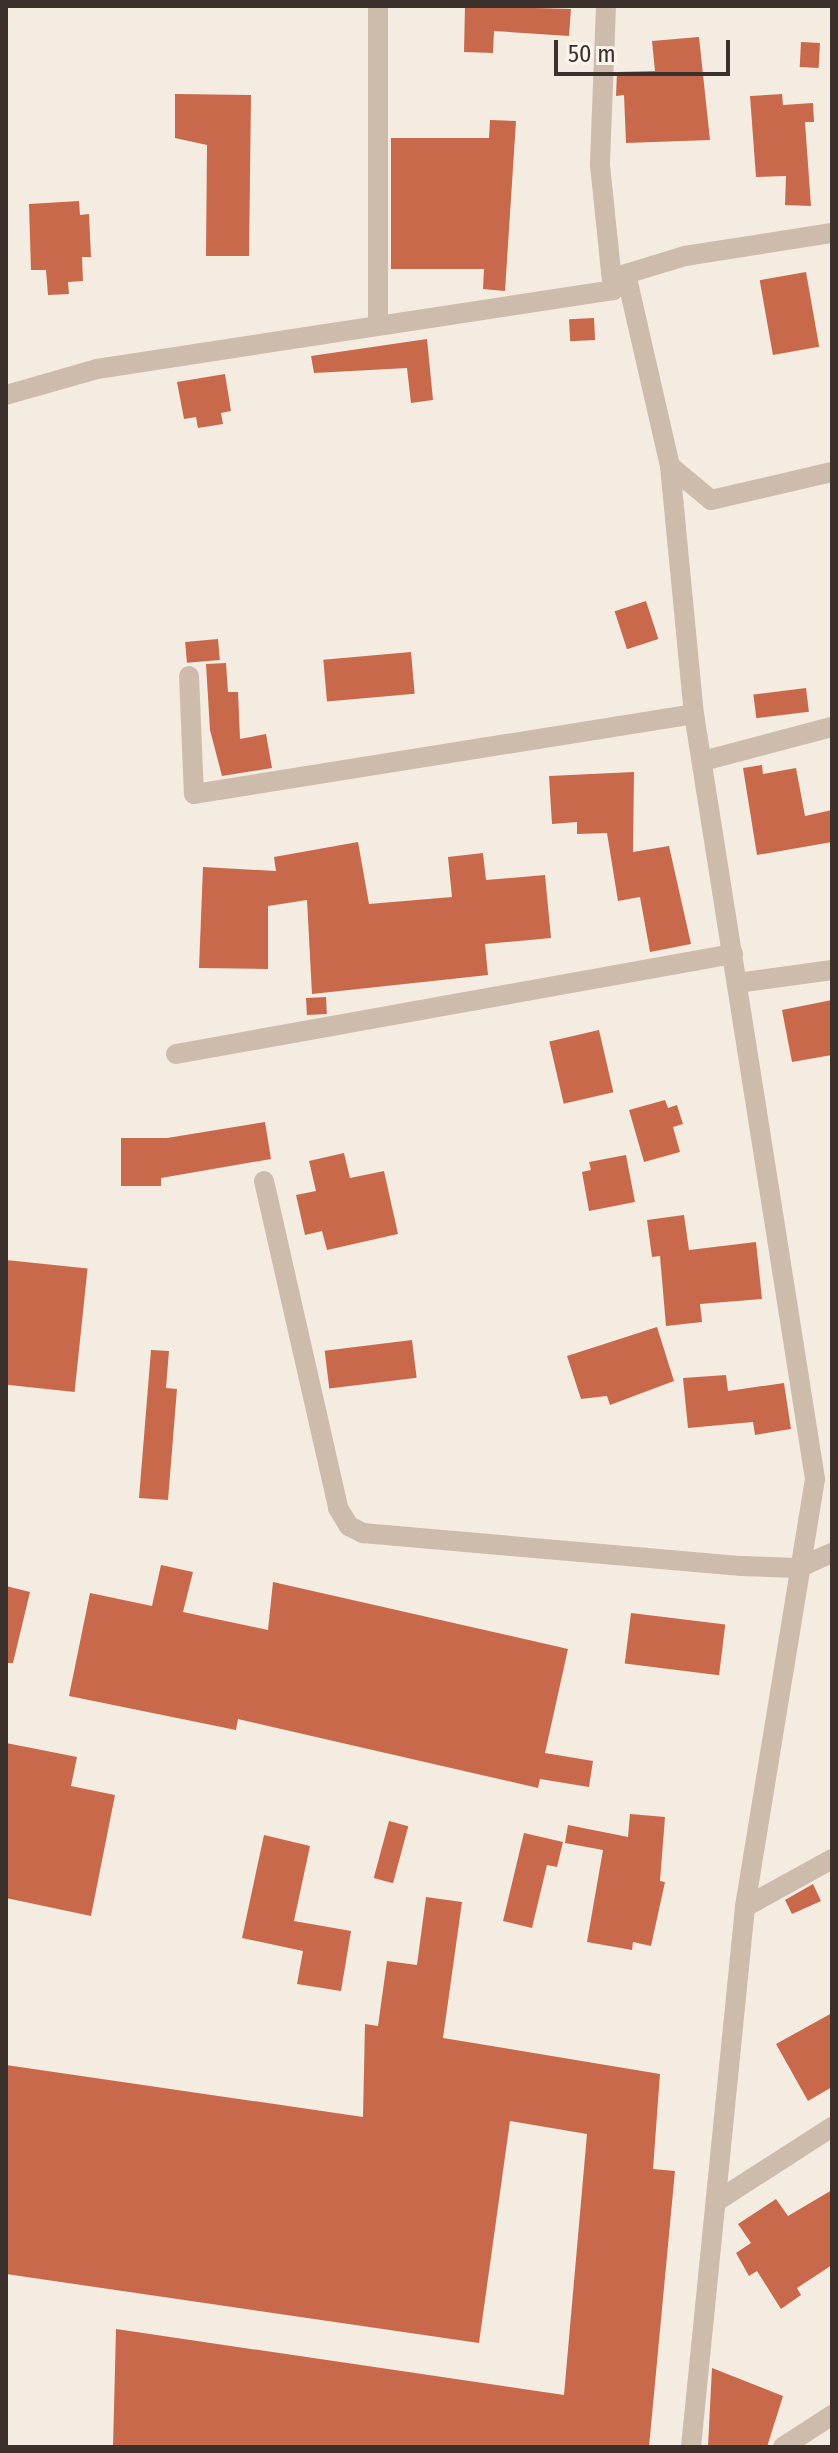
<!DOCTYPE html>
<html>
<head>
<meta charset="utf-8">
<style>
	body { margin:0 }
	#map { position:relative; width:838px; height:2453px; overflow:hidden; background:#f4ebe1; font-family:"Fira Sans Condensed",sans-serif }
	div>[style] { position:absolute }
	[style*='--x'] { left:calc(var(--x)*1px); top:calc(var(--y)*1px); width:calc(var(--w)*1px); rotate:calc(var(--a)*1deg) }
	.building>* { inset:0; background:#c8694b; transform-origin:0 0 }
	.minor>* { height:20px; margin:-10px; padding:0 10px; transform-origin:10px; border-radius:10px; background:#cdbbac }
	span { translate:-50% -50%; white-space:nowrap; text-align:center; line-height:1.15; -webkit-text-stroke:6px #fbf5ee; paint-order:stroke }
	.frame { position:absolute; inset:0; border:8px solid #3b302b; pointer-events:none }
	.scale { position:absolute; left:554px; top:40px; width:176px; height:36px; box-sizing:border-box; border:4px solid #3b302b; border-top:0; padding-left:10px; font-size:24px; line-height:28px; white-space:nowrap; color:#3b302b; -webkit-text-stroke:6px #fbf5ee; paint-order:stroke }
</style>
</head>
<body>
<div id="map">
	<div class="building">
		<i style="clip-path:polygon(465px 6px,571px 9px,569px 36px,494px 31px,493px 53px,464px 52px)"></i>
		<i style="clip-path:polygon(699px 37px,710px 140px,626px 143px,624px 95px,616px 96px,617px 72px,655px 71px,652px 41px)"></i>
		<i style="left:801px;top:42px;width:19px;height:25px;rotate:3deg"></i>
		<i style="clip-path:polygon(175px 94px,251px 95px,249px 256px,206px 256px,207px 145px,175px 138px)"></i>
		<i style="clip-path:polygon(782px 94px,783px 105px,813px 103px,814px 122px,805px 122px,811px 206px,785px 205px,786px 176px,756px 177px,750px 96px)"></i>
		<i style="clip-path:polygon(490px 120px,516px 121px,505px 291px,483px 289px,484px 269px,391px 269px,391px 138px,489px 138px)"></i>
		<i style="clip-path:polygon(79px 201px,80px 215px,89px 214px,91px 257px,82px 257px,83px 281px,68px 282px,69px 294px,48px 295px,46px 270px,31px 270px,29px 204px)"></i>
		<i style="left:806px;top:272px;width:76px;height:47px;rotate:80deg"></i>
		<i style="left:594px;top:318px;width:22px;height:25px;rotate:87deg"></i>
		<i style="clip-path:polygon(427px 339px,433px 400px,411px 403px,407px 368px,314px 373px,311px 356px)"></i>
		<i style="clip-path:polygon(225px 374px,231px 411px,221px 413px,223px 424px,198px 428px,196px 417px,184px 419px,177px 382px)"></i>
		<i style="left:646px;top:601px;width:40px;height:33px;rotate:72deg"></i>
		<i style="left:218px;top:639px;width:21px;height:33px;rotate:85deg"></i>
		<i style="left:411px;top:652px;width:42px;height:88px;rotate:85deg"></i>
		<i style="clip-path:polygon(226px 663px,228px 692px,238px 692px,240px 739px,266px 734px,272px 768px,222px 776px,210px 730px,206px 664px)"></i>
		<i style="left:806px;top:688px;width:24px;height:53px;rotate:83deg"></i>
		<i style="clip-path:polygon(762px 765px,763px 774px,796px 768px,805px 816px,832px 810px,832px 842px,757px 855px,743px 768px)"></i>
		<i style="clip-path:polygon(634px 772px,633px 852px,669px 846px,691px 944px,650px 952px,640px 897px,618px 901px,607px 833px,577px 834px,577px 822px,552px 824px,549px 776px)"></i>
		<i style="clip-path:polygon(358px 842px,369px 904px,452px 897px,448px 857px,483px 853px,486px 880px,545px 875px,551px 938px,485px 944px,488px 975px,312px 994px,307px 900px,268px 906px,268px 969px,199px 968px,203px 867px,276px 871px,274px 857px)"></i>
		<i style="left:326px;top:997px;width:17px;height:20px;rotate:87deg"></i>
		<i style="clip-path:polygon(832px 1000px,832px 1055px,792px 1062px,782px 1010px)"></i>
		<i style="left:599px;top:1030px;width:64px;height:51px;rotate:77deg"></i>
		<i style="clip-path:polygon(665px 1100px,668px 1108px,677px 1105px,683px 1124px,673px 1127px,680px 1152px,644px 1162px,629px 1110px)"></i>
		<i style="clip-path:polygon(265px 1122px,271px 1159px,161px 1178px,161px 1186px,121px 1186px,121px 1138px,167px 1138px)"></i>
		<i style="clip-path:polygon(344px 1153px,350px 1178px,384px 1171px,398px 1234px,327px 1250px,322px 1231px,305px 1235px,296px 1195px,316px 1191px,309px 1161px)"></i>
		<i style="clip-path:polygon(626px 1155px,635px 1202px,589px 1211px,582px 1172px,591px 1170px,589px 1162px)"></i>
		<i style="clip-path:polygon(684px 1215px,689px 1250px,756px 1242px,762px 1299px,700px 1304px,702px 1322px,666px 1326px,660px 1256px,652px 1257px,647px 1220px)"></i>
		<i style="left:6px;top:1260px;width:82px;height:124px;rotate:6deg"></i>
		<i style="clip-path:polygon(657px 1327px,674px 1381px,610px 1405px,607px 1396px,581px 1399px,567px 1356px)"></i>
		<i style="left:412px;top:1340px;width:38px;height:88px;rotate:83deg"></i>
		<i style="clip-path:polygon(151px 1350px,169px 1351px,166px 1388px,177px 1389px,168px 1500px,139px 1498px)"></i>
		<i style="clip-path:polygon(726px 1375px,728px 1391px,784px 1383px,791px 1429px,755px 1435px,753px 1422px,688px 1428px,683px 1378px)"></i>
		<i style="clip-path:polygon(161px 1565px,193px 1572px,183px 1612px,268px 1630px,273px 1582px,568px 1649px,545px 1753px,593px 1761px,589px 1787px,540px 1779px,538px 1788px,238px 1719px,236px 1730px,69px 1696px,90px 1593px,152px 1606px)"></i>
		<i style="clip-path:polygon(6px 1586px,30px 1592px,13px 1663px,6px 1663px)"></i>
		<i style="left:631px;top:1613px;width:95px;height:51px;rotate:7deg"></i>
		<i style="clip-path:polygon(6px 1743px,77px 1757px,71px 1786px,115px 1795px,91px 1916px,6px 1898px)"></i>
		<i style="clip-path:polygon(630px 1814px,665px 1817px,660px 1881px,665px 1882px,651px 1946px,633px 1942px,632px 1950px,587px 1942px,603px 1850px,565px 1843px,568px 1825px,628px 1837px)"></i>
		<i style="left:389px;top:1821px;width:20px;height:59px;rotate:15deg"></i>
		<i style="clip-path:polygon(524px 1833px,563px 1842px,557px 1867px,547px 1865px,532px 1928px,503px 1921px)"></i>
		<i style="clip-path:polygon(264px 1835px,310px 1846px,294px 1921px,351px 1931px,341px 1991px,297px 1984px,303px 1951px,242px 1938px)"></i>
		<i style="clip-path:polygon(813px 1884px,821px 1901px,792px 1914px,785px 1900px)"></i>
		<i style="clip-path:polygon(426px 1897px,462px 1902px,443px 2038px,660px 2074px,653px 2169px,675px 2171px,649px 2447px,113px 2447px,116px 2329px,564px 2395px,587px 2134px,510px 2121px,479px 2343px,6px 2274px,6px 2065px,363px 2117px,365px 2024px,378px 2026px,387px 1961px,417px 1965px)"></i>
		<i style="clip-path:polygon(832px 2013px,832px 2087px,808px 2101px,776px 2044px)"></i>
		<i style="clip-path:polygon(832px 2190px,832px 2265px,797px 2288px,801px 2295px,781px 2309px,757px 2271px,749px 2276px,736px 2253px,751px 2243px,738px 2224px,776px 2199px,788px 2216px)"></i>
		<i style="clip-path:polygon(712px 2368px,783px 2396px,767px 2447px,708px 2447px)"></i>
	</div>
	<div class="minor">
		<i style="--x:606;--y:6;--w:159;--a:92.2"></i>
		<i style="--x:600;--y:165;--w:126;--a:84.1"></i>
		<i style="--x:626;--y:274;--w:197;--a:77.1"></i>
		<i style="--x:670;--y:466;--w:249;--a:84.5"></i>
		<i style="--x:694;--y:714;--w:775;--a:81.01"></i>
		<i style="--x:815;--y:1479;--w:434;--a:99.3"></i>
		<i style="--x:745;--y:1907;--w:543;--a:95.71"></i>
		<i style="--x:378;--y:325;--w:319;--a:-90"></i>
		<i style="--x:6;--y:395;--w:95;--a:-15.9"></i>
		<i style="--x:97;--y:369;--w:522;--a:-8.7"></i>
		<i style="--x:613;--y:290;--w:21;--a:-51"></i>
		<i style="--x:626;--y:274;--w:62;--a:-17"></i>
		<i style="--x:685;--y:256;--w:149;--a:-8.9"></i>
		<i style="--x:670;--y:466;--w:53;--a:39.7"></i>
		<i style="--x:711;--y:500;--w:124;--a:-13"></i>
		<i style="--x:189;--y:676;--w:118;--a:87.6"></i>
		<i style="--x:194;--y:794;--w:506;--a:-9.09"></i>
		<i style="--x:703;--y:761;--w:133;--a:-14.8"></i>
		<i style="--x:737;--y:983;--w:96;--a:-7.8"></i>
		<i style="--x:176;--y:1054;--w:566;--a:-10.18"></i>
		<i style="--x:264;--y:1181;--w:335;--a:77.2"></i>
		<i style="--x:338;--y:1508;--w:21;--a:59"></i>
		<i style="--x:349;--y:1526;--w:16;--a:27"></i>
		<i style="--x:363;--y:1533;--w:380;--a:5"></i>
		<i style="--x:742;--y:1566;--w:56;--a:2"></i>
		<i style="--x:798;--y:1568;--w:37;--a:-24"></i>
		<i style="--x:745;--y:1907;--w:99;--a:-28.9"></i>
		<i style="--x:717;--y:2201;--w:137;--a:-32.8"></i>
		<i style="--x:783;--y:2447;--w:59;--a:-33.1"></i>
	</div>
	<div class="frame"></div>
	<div class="scale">50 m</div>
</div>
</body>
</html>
